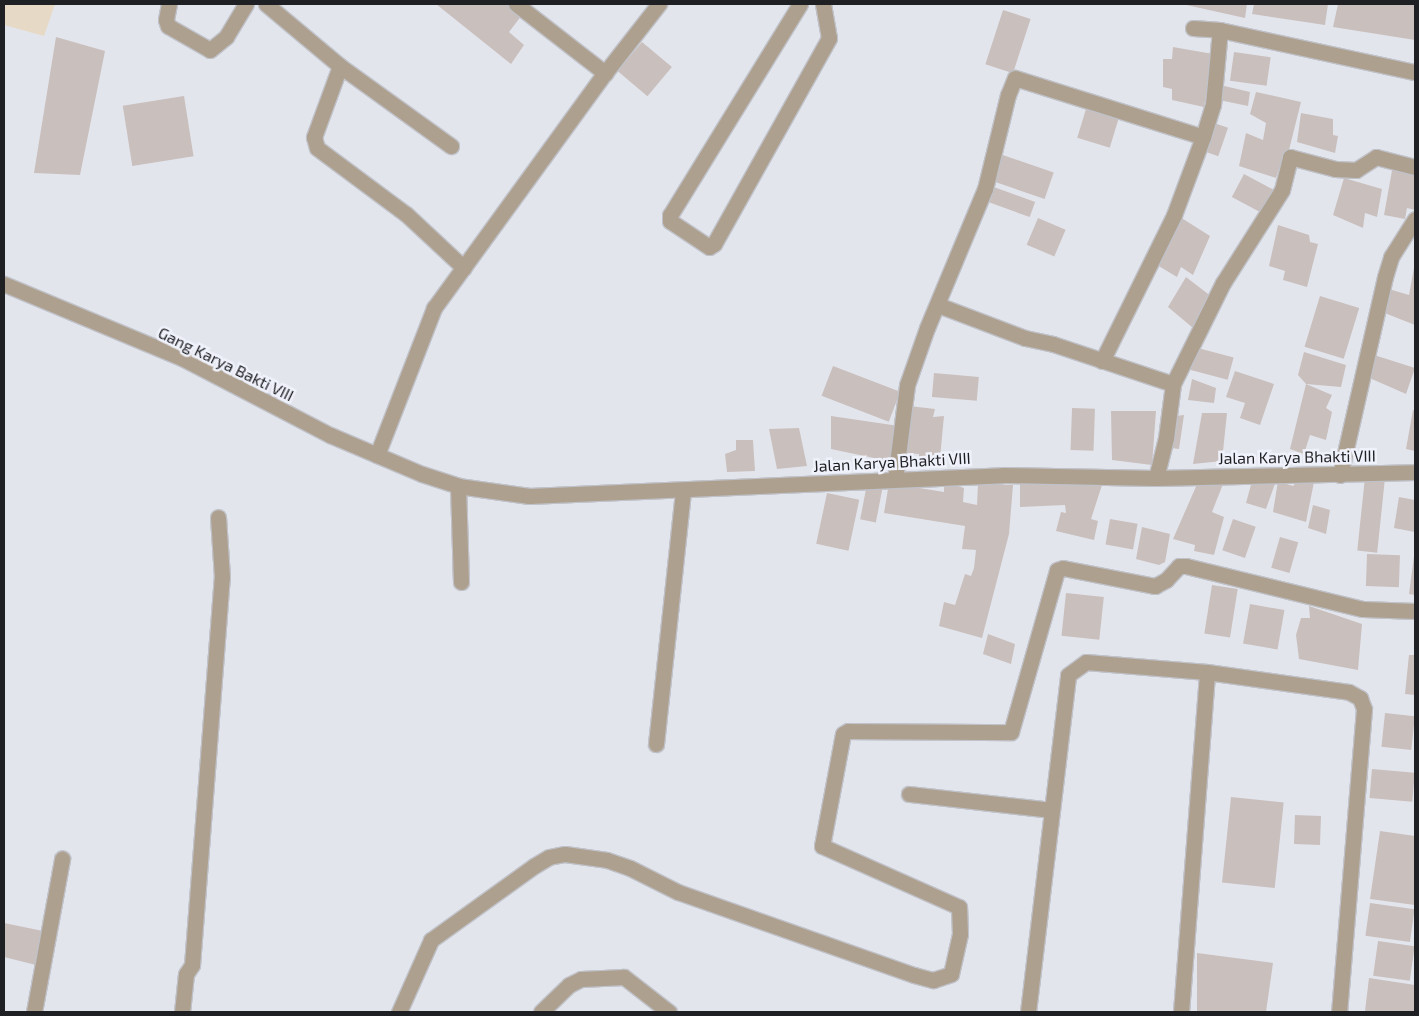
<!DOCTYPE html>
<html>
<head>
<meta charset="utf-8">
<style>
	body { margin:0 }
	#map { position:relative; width:1419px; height:1016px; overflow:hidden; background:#e3e5ed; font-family:"Exo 2",sans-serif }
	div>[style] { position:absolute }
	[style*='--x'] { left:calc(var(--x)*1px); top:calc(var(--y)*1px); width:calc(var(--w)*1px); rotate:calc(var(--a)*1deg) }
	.medical>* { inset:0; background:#e6dac6 }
	.building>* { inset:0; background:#c9bfbd; transform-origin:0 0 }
	.roads { filter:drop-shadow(1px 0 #c0c2c9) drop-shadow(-1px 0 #c0c2c9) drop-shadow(0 1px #c0c2c9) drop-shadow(0 -1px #c0c2c9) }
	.minor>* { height:15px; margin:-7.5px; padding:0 7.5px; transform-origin:7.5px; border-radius:7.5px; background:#aea08f }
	span { translate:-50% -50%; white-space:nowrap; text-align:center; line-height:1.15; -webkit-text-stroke:5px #f0f2fb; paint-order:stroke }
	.street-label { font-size:16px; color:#1f2023 }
	.frame { position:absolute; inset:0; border:5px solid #1f2023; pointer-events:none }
</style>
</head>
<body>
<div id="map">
	<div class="medical">
		<i style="clip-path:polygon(4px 4px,55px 4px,44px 36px,4px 25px)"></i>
	</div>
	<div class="building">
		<i style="clip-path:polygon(436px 4px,507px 4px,522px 15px,509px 32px,524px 45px,511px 64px)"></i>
		<i style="clip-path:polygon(1182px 4px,1247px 4px,1245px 18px)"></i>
		<i style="clip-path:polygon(1254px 4px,1328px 4px,1325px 25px,1252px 14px)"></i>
		<i style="clip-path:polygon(1338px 4px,1415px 4px,1415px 40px,1333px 27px)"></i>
		<i style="left:1003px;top:10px;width:29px;height:57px;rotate:18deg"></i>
		<i style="clip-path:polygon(56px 37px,105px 51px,80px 175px,34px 173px)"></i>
		<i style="left:642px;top:42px;width:39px;height:38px;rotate:40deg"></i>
		<i style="clip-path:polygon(1173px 47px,1213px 54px,1204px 107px,1172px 100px,1172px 89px,1163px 87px,1163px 59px,1172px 59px)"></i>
		<i style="left:1234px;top:52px;width:37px;height:29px;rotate:8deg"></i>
		<i style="clip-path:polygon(1220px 85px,1250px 92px,1248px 106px,1219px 100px)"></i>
		<i style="clip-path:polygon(1256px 92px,1301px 102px,1286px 162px,1282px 159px,1276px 178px,1239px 166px,1246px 133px,1263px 140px,1266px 123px,1250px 114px)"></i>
		<i style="left:184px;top:96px;width:61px;height:62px;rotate:81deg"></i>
		<i style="left:1086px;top:109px;width:34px;height:30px;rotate:17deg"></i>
		<i style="clip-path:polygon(1301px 113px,1333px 119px,1333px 135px,1338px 136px,1335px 153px,1297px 142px)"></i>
		<i style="left:1211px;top:122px;width:18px;height:30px;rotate:19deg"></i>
		<i style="left:997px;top:153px;width:60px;height:28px;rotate:19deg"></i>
		<i style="clip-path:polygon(1393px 165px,1415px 169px,1415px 210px,1407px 208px,1405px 219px,1384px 215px)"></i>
		<i style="left:1244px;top:174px;width:34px;height:26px;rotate:28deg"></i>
		<i style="clip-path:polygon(1344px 178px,1382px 189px,1377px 217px,1365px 213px,1363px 228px,1333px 215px)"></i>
		<i style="left:991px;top:186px;width:47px;height:16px;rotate:20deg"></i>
		<i style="clip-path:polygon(1180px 217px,1210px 236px,1193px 275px,1181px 267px,1177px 277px,1157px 265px)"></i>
		<i style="left:1038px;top:218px;width:30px;height:29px;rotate:23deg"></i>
		<i style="clip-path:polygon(1278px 225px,1309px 235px,1310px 242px,1318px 244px,1307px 287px,1283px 280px,1285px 271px,1269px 266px)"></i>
		<i style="clip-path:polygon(1414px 268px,1415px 268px,1415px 325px,1382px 312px,1389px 289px,1409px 295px)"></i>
		<i style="clip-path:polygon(1186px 277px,1212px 297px,1193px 328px,1168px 307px)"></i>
		<i style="left:1320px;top:296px;width:41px;height:53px;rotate:17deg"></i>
		<i style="left:1194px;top:347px;width:41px;height:23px;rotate:15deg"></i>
		<i style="clip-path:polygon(1304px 352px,1346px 365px,1341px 387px,1306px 384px,1298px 375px)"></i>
		<i style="clip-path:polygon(1371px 354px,1415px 368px,1406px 394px,1365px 376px)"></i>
		<i style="left:833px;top:366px;width:72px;height:32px;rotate:21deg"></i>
		<i style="clip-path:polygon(1235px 371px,1274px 384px,1260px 425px,1240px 418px,1245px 403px,1226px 397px)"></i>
		<i style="left:934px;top:373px;width:45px;height:24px;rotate:5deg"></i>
		<i style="clip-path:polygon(1192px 379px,1216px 388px,1214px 403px,1188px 400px)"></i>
		<i style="clip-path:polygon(1306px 384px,1332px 395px,1326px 408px,1332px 412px,1326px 440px,1310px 435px,1304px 454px,1290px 449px)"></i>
		<i style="clip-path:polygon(909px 406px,935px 409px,933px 417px,944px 416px,940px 458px,933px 458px,933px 464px,919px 461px,919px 454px,904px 453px)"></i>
		<i style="left:1072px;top:408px;width:23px;height:42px;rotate:2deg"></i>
		<i style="clip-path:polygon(1413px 410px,1415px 411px,1415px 451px,1406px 449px)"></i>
		<i style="clip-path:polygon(1111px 411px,1156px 411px,1152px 465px,1112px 460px)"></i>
		<i style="clip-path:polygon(1202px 413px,1227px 413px,1222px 461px,1193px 464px)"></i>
		<i style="clip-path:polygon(1184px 415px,1179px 449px,1171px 448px,1175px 416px)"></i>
		<i style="clip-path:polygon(831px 416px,899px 426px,893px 462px,831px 449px)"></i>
		<i style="clip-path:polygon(799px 428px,807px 466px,777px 469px,769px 429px)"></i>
		<i style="clip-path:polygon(736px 440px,753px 440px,755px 471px,727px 472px,725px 454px,736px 450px)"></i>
		<i style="clip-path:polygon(1301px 476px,1314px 482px,1306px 522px,1273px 512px,1278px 481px,1293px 486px)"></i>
		<i style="left:1365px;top:477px;width:20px;height:74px;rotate:6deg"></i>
		<i style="clip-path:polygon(1277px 478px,1266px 509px,1246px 503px,1252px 481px)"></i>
		<i style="clip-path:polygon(1225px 479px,1212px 512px,1224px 517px,1214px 555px,1194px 551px,1195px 545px,1173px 539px,1198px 482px)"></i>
		<i style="clip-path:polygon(944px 482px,964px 488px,963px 502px,977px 505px,978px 484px,1013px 485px,1009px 534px,982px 638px,939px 626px,944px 602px,955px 605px,965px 574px,971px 576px,974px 568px,976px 550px,962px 549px,965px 526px,884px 513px,889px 483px,944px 492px)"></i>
		<i style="clip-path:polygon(1063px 483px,1102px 485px,1091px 519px,1098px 521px,1094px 540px,1056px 531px,1061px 512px,1066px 513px,1065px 505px,1020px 507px,1020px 484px)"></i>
		<i style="left:867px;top:484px;width:16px;height:36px;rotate:11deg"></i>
		<i style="left:827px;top:493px;width:33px;height:52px;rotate:12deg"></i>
		<i style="clip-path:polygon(1399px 497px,1415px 500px,1415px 532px,1394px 528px)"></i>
		<i style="clip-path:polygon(1313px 505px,1330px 510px,1326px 534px,1308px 528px)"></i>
		<i style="left:1110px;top:519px;width:28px;height:26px;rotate:10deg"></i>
		<i style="left:1233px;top:519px;width:24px;height:33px;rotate:19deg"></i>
		<i style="clip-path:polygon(1142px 527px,1170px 534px,1165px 562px,1159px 565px,1136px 559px)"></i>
		<i style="left:1280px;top:537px;width:19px;height:32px;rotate:16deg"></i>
		<i style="left:1367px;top:554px;width:33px;height:32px;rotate:2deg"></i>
		<i style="clip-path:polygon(1414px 556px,1415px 556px,1415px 595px,1409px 594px)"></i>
		<i style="left:1212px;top:585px;width:26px;height:49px;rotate:9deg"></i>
		<i style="left:1066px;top:593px;width:38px;height:43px;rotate:6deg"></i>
		<i style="left:1250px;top:604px;width:35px;height:40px;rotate:10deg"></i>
		<i style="clip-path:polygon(1309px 606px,1362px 624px,1358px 670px,1299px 659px,1296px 635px,1301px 618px,1310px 618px)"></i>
		<i style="clip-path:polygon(988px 634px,1015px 644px,1011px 664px,983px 654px)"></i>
		<i style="clip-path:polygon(1409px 655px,1415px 655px,1415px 695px,1405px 694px)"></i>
		<i style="left:1385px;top:713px;width:30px;height:34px;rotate:6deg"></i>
		<i style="left:1372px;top:769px;width:43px;height:29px;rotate:5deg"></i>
		<i style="left:1231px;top:797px;width:53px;height:86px;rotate:6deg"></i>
		<i style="left:1295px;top:815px;width:26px;height:29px;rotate:2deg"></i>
		<i style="clip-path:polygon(1380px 831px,1415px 836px,1415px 905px,1370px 899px)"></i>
		<i style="left:1370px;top:903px;width:45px;height:33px;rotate:8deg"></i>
		<i style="clip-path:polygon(4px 923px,43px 931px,40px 966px,4px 957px)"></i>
		<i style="left:1378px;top:941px;width:37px;height:35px;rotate:8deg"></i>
		<i style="clip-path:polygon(1197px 953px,1273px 963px,1266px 1012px,1197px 1012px)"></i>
		<i style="clip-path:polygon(1369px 978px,1415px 985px,1415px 1012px,1365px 1011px)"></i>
	</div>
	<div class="roads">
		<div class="minor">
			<i style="--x:169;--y:4;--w:16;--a:101"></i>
			<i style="--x:166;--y:20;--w:6;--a:72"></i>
			<i style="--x:168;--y:26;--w:48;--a:29.7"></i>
			<i style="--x:210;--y:50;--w:21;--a:-39"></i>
			<i style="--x:226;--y:37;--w:39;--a:-59"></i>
			<i style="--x:266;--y:4;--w:97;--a:40"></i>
			<i style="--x:340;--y:66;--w:76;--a:110.1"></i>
			<i style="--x:314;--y:137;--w:11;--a:75"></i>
			<i style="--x:317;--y:148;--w:111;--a:36.6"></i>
			<i style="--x:406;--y:214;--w:79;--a:43"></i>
			<i style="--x:516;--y:4;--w:113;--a:37.8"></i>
			<i style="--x:800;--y:4;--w:248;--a:121.6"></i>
			<i style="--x:670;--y:215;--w:6;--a:90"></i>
			<i style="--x:670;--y:221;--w:47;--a:33.7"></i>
			<i style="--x:709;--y:247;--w:6;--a:-31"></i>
			<i style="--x:714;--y:244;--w:236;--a:-60.8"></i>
			<i style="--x:829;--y:38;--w:35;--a:-100"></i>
			<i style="--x:1193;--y:28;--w:27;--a:4"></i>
			<i style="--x:1220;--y:30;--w:199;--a:12.2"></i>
			<i style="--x:340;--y:66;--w:137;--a:35.8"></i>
			<i style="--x:4;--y:284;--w:193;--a:22.6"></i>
			<i style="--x:182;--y:358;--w:167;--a:27.5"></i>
			<i style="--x:330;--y:435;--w:100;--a:23"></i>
			<i style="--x:422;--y:474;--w:38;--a:18"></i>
			<i style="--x:458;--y:486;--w:72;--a:8"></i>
			<i style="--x:529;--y:496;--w:474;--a:-2.5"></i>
			<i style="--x:1003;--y:475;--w:153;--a:1.1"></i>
			<i style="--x:1156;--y:478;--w:259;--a:-1.3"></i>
			<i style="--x:938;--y:305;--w:93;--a:20.8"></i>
			<i style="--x:1025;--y:338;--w:29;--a:12"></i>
			<i style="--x:1053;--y:344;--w:126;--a:18.4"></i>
			<i style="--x:1102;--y:361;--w:163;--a:-63.7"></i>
			<i style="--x:1174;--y:215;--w:83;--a:-69.6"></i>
			<i style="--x:1203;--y:137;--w:34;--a:-73"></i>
			<i style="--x:1213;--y:105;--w:75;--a:-84.7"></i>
			<i style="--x:377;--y:455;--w:158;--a:-68.8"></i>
			<i style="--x:434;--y:308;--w:291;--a:-54"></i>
			<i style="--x:605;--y:73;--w:88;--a:-52"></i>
			<i style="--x:1340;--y:475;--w:203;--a:-77.2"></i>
			<i style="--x:1385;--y:277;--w:21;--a:-73"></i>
			<i style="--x:1391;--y:257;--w:45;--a:-57.7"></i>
			<i style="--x:1156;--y:478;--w:41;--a:-76"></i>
			<i style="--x:1166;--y:438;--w:54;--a:-82.6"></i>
			<i style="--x:1173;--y:384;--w:113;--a:-63.7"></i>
			<i style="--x:1223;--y:283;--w:110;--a:-57.6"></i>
			<i style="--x:1282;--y:190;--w:34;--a:-76"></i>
			<i style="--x:1290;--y:157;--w:47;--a:14.9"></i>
			<i style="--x:1335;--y:169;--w:21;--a:3"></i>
			<i style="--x:1356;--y:170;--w:24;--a:-33"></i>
			<i style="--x:1376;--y:157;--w:40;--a:14.4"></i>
			<i style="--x:895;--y:479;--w:95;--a:-82.7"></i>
			<i style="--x:907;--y:385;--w:60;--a:-70.7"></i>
			<i style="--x:927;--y:328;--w:151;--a:-67.4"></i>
			<i style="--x:985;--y:189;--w:97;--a:-76.3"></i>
			<i style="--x:1008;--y:95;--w:18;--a:-68"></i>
			<i style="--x:1015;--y:78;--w:197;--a:17.4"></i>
			<i style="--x:458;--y:486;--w:96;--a:88.2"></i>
			<i style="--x:656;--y:744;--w:254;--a:-83.9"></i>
			<i style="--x:909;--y:794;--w:143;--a:6.4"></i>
			<i style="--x:34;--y:1012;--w:156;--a:-79.6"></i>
			<i style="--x:182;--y:1012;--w:38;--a:-84"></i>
			<i style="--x:186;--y:974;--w:11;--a:-56"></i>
			<i style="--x:192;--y:965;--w:389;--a:-85.6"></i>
			<i style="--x:222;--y:577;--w:60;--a:-93.8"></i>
			<i style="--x:399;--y:1012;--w:79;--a:-66"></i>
			<i style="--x:431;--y:940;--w:127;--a:-35.7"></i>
			<i style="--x:534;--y:866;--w:17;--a:-31"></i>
			<i style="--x:549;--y:857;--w:16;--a:-11"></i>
			<i style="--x:565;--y:854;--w:42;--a:8.1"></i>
			<i style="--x:607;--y:860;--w:24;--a:19"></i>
			<i style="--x:630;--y:868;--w:54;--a:26.6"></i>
			<i style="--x:678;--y:892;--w:250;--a:19.4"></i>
			<i style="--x:914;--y:975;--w:20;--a:15"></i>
			<i style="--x:933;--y:980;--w:19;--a:-18"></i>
			<i style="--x:951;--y:974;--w:41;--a:-77.3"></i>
			<i style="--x:960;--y:934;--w:27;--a:-92"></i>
			<i style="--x:959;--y:907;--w:150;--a:-156"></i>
			<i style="--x:822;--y:846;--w:114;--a:-79.4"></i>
			<i style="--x:843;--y:734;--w:6;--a:-31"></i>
			<i style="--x:848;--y:731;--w:163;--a:0.4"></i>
			<i style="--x:1011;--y:732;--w:168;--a:-74.1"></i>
			<i style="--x:1057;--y:570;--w:6;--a:-18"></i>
			<i style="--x:1063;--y:568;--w:94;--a:11.1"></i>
			<i style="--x:1155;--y:586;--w:13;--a:-29"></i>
			<i style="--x:1166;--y:580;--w:19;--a:-47"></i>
			<i style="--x:1179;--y:566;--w:7;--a:0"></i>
			<i style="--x:1186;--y:566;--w:182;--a:13.7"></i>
			<i style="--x:1363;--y:609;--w:52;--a:2.2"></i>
			<i style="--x:541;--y:1012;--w:39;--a:-44"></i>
			<i style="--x:569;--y:985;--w:13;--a:-27"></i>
			<i style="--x:581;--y:979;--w:43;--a:-2.7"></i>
			<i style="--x:624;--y:977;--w:57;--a:37.9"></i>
			<i style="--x:1028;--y:1012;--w:339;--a:-83.2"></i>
			<i style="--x:1068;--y:675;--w:22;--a:-36"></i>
			<i style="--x:1086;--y:662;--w:121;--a:4.7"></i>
			<i style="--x:1207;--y:672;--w:143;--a:8"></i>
			<i style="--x:1349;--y:692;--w:13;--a:29"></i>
			<i style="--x:1360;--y:698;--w:12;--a:70"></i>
			<i style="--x:1364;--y:709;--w:304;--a:94.7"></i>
			<i style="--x:1181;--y:1012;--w:341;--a:-85.6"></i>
		</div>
	</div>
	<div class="street-label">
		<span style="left:226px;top:364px;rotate:26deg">Gang Karya Bakti VIII</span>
		<span style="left:1297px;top:457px;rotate:-1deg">Jalan Karya Bhakti VIII</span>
		<span style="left:892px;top:462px;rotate:-3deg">Jalan Karya Bhakti VIII</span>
	</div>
	<div class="frame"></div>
</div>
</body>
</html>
